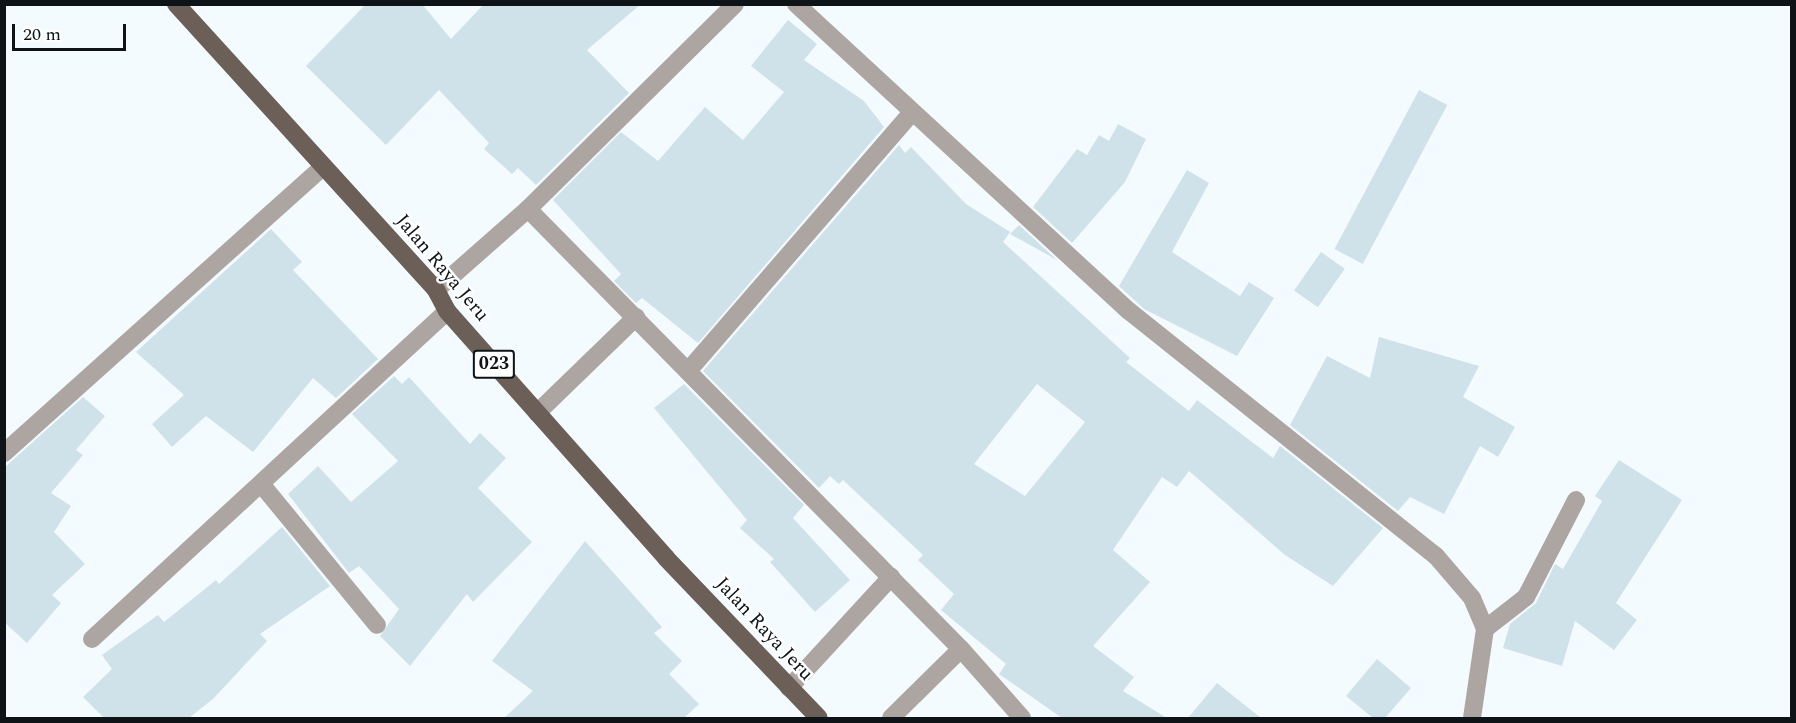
<!DOCTYPE html>
<html>
<head>
<meta charset="utf-8">
<style>
	body { margin:0 }
	#map { position:relative; width:1796px; height:723px; overflow:hidden; background:#f4fbff; font-family:Spectral,serif }
	div>[style] { position:absolute }
	[style*='--x'] { left:calc(var(--x)*1px); top:calc(var(--y)*1px); width:calc(var(--w)*1px); rotate:calc(var(--a)*1deg) }
	.building>* { inset:0; background:#cfe1e9; transform-origin:0 0 }
	.street>* { height:18px; margin:-9px; padding:0 9px; transform-origin:9px; border-radius:9px; background:#aca5a1 }
	.primary>* { height:18px; margin:-9px; padding:0 9px; transform-origin:9px; border-radius:9px; background:#6b5f58 }
	span { translate:-50% -50%; white-space:nowrap; text-align:center; line-height:1.15; -webkit-text-stroke:5px #fff; paint-order:stroke }
	.shield-label span { padding:2px 4px; background:#fff; border:2px solid; border-radius:4px; -webkit-text-stroke-width:0 }
	.shield-label { font-size:18px; color:#0d1316; font-weight:700 }
	.street-label { font-size:20px; color:#0d1316 }
	.frame { position:absolute; inset:0; border:6px solid #0d1316; pointer-events:none }
	.scale { position:absolute; left:12px; top:24px; width:114px; height:27px; box-sizing:border-box; border:3px solid #0d1316; border-top:0; padding-left:8px; font-size:18px; line-height:21px; white-space:nowrap; color:#0d1316; -webkit-text-stroke:4px #fff; paint-order:stroke }
</style>
</head>
<body>
<div id="map">
	<div class="building">
		<i style="clip-path:polygon(366px 4px,422px 4px,451px 39px,484px 4px,641px 4px,587px 50px,629px 93px,536px 185px,518px 168px,512px 174px,484px 149px,489px 143px,439px 90px,386px 145px,306px 66px)"></i>
		<i style="clip-path:polygon(788px 20px,817px 44px,804px 60px,864px 101px,884px 127px,698px 343px,642px 298px,636px 303px,614px 281px,621px 274px,553px 200px,621px 132px,658px 161px,705px 107px,743px 140px,784px 92px,751px 66px)"></i>
		<i style="left:1419px;top:90px;width:32px;height:180px;rotate:28deg"></i>
		<i style="clip-path:polygon(1118px 124px,1146px 139px,1125px 182px,1072px 243px,1033px 207px,1077px 149px,1087px 155px,1099px 135px,1109px 141px)"></i>
		<i style="clip-path:polygon(evenodd,899px 145px,905px 153px,911px 147px,966px 204px,1010px 232px,1003px 242px,1130px 358px,1126px 362px,1189px 411px,1197px 400px,1273px 458px,1280px 446px,1383px 528px,1333px 586px,1285px 555px,1189px 471px,1177px 487px,1162px 477px,1113px 550px,1150px 582px,1093px 646px,1134px 677px,1123px 691px,1167px 718px,1062px 718px,999px 674px,1006px 664px,941px 610px,954px 594px,918px 560px,923px 555px,843px 480px,839px 484px,830px 476px,819px 488px,703px 371px,899px 145px,1037px 384px,1085px 422px,1025px 496px,974px 464px,1037px 384px)"></i>
		<i style="clip-path:polygon(1187px 170px,1209px 183px,1172px 252px,1240px 296px,1249px 282px,1274px 298px,1237px 356px,1144px 309px,1119px 286px)"></i>
		<i style="clip-path:polygon(1019px 225px,1057px 260px,1010px 234px)"></i>
		<i style="clip-path:polygon(271px 229px,302px 262px,293px 270px,378px 359px,336px 398px,313px 378px,253px 452px,206px 416px,172px 447px,152px 424px,184px 395px,136px 352px)"></i>
		<i style="left:1321px;top:252px;width:29px;height:47px;rotate:35deg"></i>
		<i style="clip-path:polygon(1379px 337px,1479px 366px,1463px 397px,1515px 427px,1498px 457px,1480px 446px,1444px 514px,1410px 497px,1398px 511px,1290px 425px,1327px 356px,1370px 378px)"></i>
		<i style="clip-path:polygon(394px 376px,402px 384px,409px 377px,470px 444px,480px 433px,506px 458px,478px 488px,532px 542px,473px 602px,467px 594px,410px 666px,380px 636px,399px 609px,359px 566px,349px 573px,288px 494px,318px 466px,351px 502px,398px 461px,352px 414px)"></i>
		<i style="clip-path:polygon(684px 384px,804px 505px,793px 518px,850px 580px,815px 612px,770px 562px,774px 559px,740px 528px,747px 520px,654px 408px)"></i>
		<i style="clip-path:polygon(83px 397px,105px 416px,76px 450px,83px 455px,51px 493px,71px 506px,54px 532px,85px 564px,52px 595px,61px 603px,27px 643px,4px 622px,4px 468px)"></i>
		<i style="clip-path:polygon(1619px 460px,1682px 500px,1616px 603px,1637px 620px,1614px 650px,1575px 621px,1562px 666px,1503px 648px,1510px 624px,1536px 603px,1555px 564px,1563px 569px,1602px 501px,1595px 496px)"></i>
		<i style="clip-path:polygon(282px 527px,330px 586px,260px 634px,267px 641px,213px 699px,189px 718px,104px 718px,83px 697px,112px 669px,102px 655px,158px 615px,164px 622px,216px 580px,219px 584px)"></i>
		<i style="clip-path:polygon(585px 541px,662px 627px,654px 633px,682px 661px,669px 674px,699px 704px,684px 718px,504px 718px,533px 691px,492px 661px)"></i>
		<i style="clip-path:polygon(1377px 659px,1411px 688px,1385px 718px,1373px 718px,1346px 696px)"></i>
		<i style="clip-path:polygon(1217px 683px,1261px 718px,1188px 718px)"></i>
	</div>
	<div class="street">
		<i style="--x:796;--y:4;--w:453;--a:42.7"></i>
		<i style="--x:1129;--y:311;--w:393;--a:38.6"></i>
		<i style="--x:1436;--y:556;--w:55;--a:49.4"></i>
		<i style="--x:1472;--y:598;--w:34;--a:67"></i>
		<i style="--x:1485;--y:629;--w:90;--a:98.3"></i>
		<i style="--x:528;--y:209;--w:617;--a:45.46"></i>
		<i style="--x:961;--y:649;--w:92;--a:48.5"></i>
		<i style="--x:436;--y:290;--w:123;--a:-41.4"></i>
		<i style="--x:528;--y:209;--w:291;--a:-44.7"></i>
		<i style="--x:688;--y:371;--w:342;--a:-49.1"></i>
		<i style="--x:537;--y:413;--w:138;--a:-44.1"></i>
		<i style="--x:4;--y:453;--w:427;--a:-41.9"></i>
		<i style="--x:262;--y:485;--w:181;--a:50.6"></i>
		<i style="--x:1485;--y:629;--w:52;--a:-38"></i>
		<i style="--x:1526;--y:597;--w:109;--a:-62.7"></i>
		<i style="--x:92;--y:639;--w:483;--a:-42.7"></i>
		<i style="--x:789;--y:688;--w:151;--a:-47.4"></i>
		<i style="--x:891;--y:718;--w:98;--a:-44.6"></i>
	</div>
	<div class="primary">
		<i style="--x:176;--y:4;--w:387;--a:47.7"></i>
		<i style="--x:436;--y:290;--w:24;--a:62"></i>
		<i style="--x:447;--y:311;--w:330;--a:48.4"></i>
		<i style="--x:666;--y:558;--w:221;--a:46.3"></i>
	</div>
	<div class="shield-label">
		<span style="left:494px;top:364px">023</span>
	</div>
	<div class="street-label">
		<span style="left:442px;top:268px;rotate:50deg">Jalan Raya Jeru</span>
		<span style="left:764px;top:629px;rotate:47deg">Jalan Raya Jeru</span>
	</div>
	<div class="frame"></div>
	<div class="scale">20 m</div>
</div>
</body>
</html>
